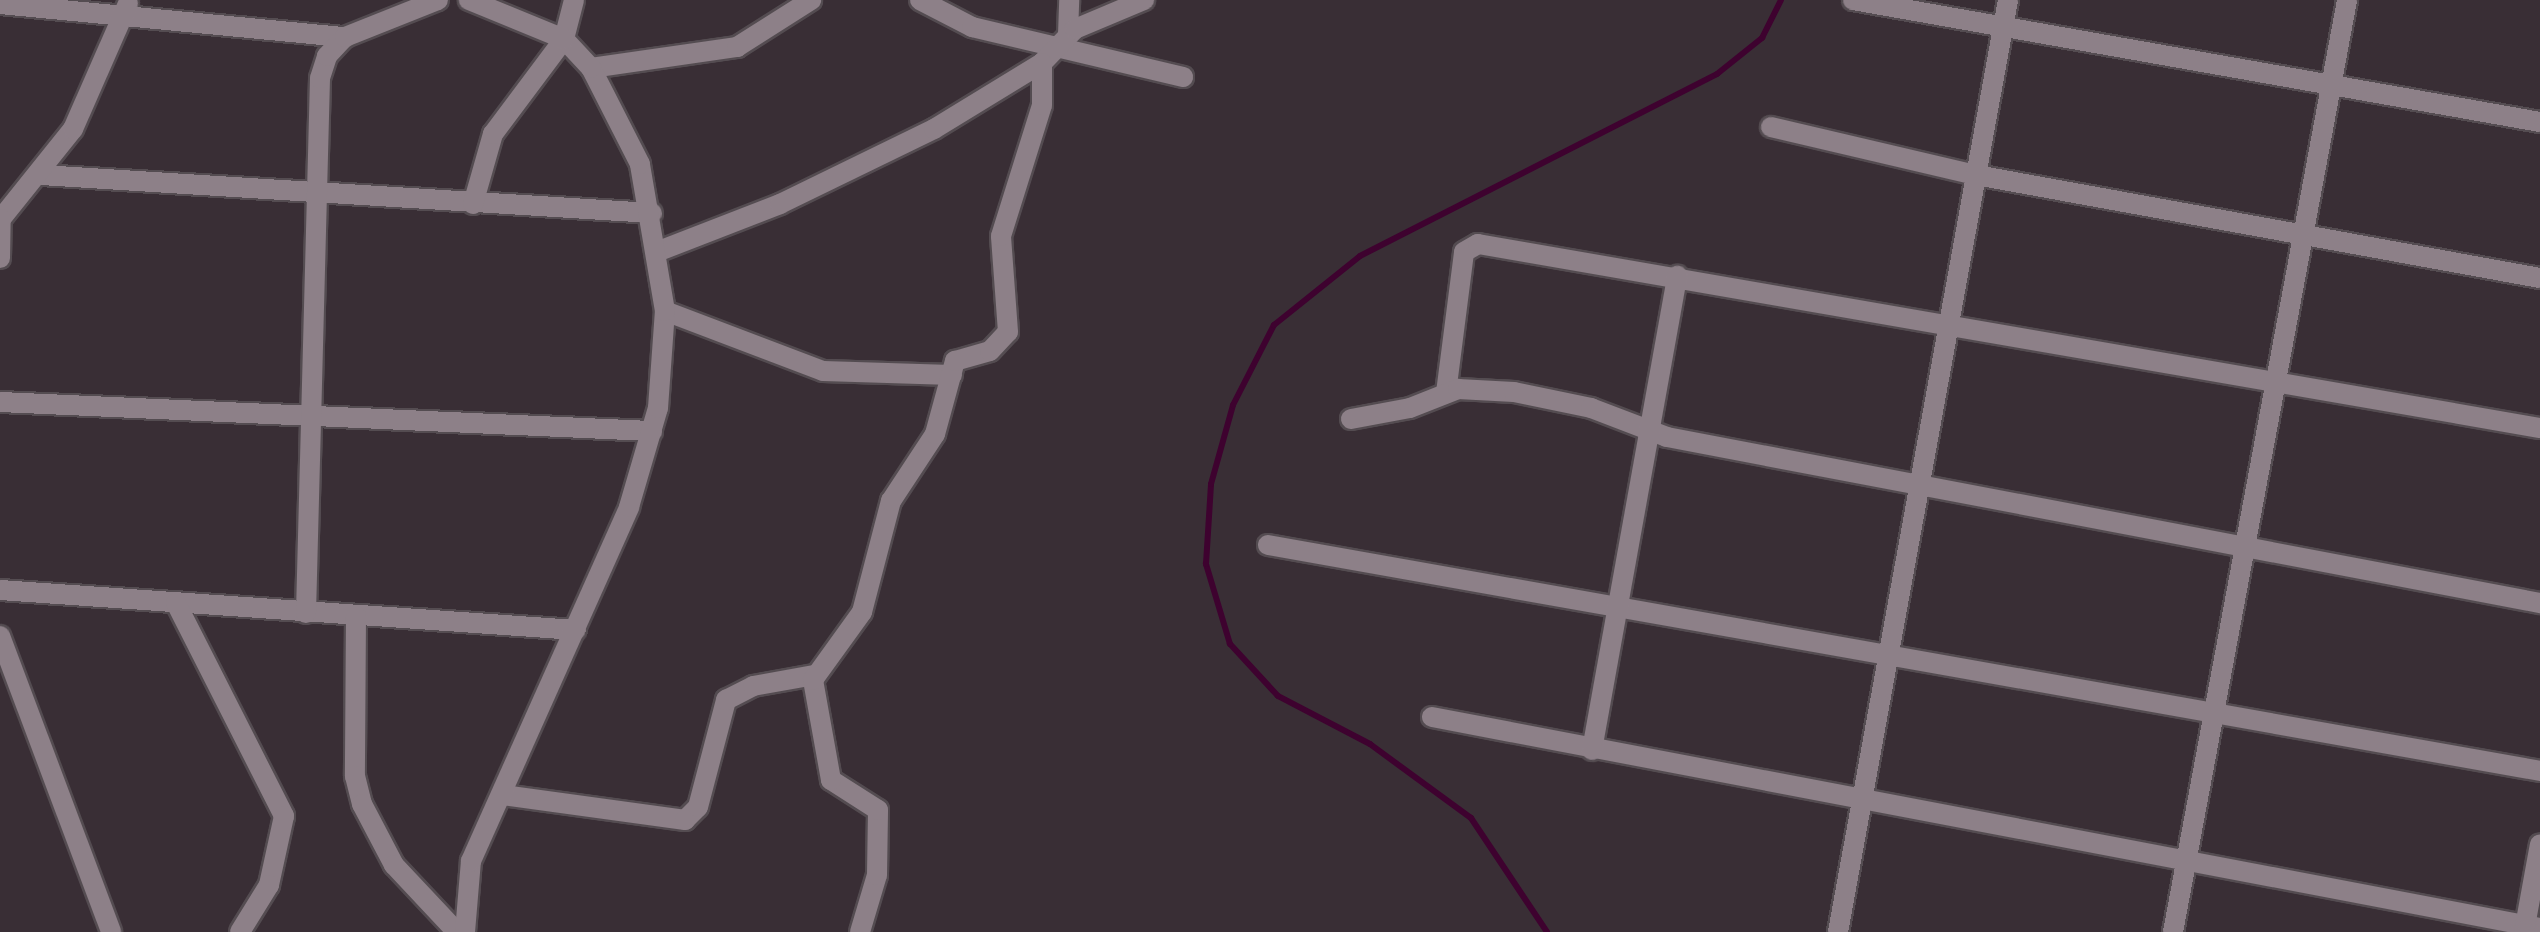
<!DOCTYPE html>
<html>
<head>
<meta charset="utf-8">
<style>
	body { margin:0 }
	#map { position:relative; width:2540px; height:932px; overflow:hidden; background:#392e35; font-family:Inter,sans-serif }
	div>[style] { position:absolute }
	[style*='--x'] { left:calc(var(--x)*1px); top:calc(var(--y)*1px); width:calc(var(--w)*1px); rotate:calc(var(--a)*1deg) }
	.stream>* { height:6px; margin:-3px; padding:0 3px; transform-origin:3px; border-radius:3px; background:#3e022f }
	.roads { filter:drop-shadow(2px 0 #544c51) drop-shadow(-2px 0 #544c51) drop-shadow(0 2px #544c51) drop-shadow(0 -2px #544c51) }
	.minor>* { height:20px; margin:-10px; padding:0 10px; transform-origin:10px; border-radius:10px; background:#8d8088 }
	span { translate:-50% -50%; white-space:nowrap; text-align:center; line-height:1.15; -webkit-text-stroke:7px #392e35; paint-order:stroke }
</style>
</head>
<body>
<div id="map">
	<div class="stream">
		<i style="--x:1547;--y:932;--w:137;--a:-123.7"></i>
		<i style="--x:1471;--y:818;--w:125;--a:-143.8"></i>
		<i style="--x:1370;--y:744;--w:104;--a:-152.4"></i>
		<i style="--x:1278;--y:696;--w:71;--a:-132.7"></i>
		<i style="--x:1230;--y:644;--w:84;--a:-106.7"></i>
		<i style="--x:1206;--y:564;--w:80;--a:-86.4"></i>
		<i style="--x:1211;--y:484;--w:82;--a:-74.4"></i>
		<i style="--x:1233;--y:405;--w:90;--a:-62.9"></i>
		<i style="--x:1274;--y:325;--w:110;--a:-38.7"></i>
		<i style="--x:1360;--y:256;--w:401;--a:-27"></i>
		<i style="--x:1717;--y:74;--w:58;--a:-38.7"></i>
		<i style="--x:1762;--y:38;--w:42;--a:-63.4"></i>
	</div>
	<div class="roads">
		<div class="minor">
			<i style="--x:920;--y:0;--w:59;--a:27.4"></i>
			<i style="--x:972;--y:27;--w:217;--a:13.3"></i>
			<i style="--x:1853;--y:0;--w:698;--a:10.07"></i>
			<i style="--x:0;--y:4;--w:347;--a:5.5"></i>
			<i style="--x:1068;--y:35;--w:35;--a:-88"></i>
			<i style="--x:591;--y:68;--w:148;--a:-8.2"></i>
			<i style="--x:737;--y:47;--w:88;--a:-32.4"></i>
			<i style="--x:1771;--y:127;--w:211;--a:13.2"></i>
			<i style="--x:1976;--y:175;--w:573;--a:10.35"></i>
			<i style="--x:41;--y:175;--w:612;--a:3.56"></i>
			<i style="--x:473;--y:204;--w:73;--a:-74.1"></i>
			<i style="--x:493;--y:134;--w:119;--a:-53.2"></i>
			<i style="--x:564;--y:39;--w:40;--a:-75.6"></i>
			<i style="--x:0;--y:220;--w:117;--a:-51.3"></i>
			<i style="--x:73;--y:129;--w:137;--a:-66.3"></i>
			<i style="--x:659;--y:251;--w:130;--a:-21.2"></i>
			<i style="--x:780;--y:204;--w:171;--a:-26"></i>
			<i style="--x:934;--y:129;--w:127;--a:-31.4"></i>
			<i style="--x:1042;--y:63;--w:47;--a:-45.9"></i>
			<i style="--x:1075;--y:29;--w:75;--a:-22.8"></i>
			<i style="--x:0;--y:258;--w:39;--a:-89"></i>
			<i style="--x:665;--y:311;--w:169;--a:20.8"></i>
			<i style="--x:823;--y:371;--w:129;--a:1.8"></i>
			<i style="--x:1446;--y:393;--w:142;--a:-82.7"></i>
			<i style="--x:1464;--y:252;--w:16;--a:-30"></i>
			<i style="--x:1478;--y:244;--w:1078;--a:9.83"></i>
			<i style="--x:0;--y:402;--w:653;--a:2.55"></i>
			<i style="--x:1351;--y:419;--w:60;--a:-10.6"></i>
			<i style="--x:1410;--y:408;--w:52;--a:-21.6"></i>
			<i style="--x:1458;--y:389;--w:56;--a:3.1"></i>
			<i style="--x:1514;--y:392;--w:79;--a:11.7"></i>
			<i style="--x:1591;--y:408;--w:81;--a:20.9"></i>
			<i style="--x:1667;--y:437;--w:889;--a:10.77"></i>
			<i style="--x:1268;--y:545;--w:1292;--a:10.07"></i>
			<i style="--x:0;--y:590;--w:577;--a:3.97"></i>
			<i style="--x:176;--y:603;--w:239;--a:63.1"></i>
			<i style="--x:284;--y:816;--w:71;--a:102.3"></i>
			<i style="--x:269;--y:885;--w:55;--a:121.7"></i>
			<i style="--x:306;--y:613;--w:535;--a:-88.5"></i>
			<i style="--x:320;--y:78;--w:23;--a:-72"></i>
			<i style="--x:327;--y:56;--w:26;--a:-47"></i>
			<i style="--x:345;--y:37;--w:100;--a:-21.7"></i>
			<i style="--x:356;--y:616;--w:160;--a:90.4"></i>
			<i style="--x:355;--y:776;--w:29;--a:76"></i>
			<i style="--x:362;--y:804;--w:69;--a:62.3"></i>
			<i style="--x:394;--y:865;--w:92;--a:46.8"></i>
			<i style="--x:0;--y:636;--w:316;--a:69.4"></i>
			<i style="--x:1432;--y:717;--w:1128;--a:10.78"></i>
			<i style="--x:1592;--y:750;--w:482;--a:-79.8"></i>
			<i style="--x:503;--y:795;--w:184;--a:7.8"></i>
			<i style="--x:685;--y:820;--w:18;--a:-45"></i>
			<i style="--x:698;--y:807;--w:111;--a:-75.3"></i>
			<i style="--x:726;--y:700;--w:30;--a:-27"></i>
			<i style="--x:753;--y:686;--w:63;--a:-10.1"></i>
			<i style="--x:465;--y:932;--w:71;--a:-85.2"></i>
			<i style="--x:471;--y:861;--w:388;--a:-65.9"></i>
			<i style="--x:629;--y:507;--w:103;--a:-73.7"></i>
			<i style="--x:658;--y:408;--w:97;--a:-85.9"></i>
			<i style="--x:665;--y:311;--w:149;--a:-99.7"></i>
			<i style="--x:640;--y:164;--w:108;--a:-117"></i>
			<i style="--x:591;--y:68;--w:40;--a:-133"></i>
			<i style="--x:564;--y:39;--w:103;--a:-157.7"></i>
			<i style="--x:860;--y:932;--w:59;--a:-73.4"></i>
			<i style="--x:877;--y:875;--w:65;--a:-89.1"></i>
			<i style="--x:878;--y:810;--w:56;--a:-147.4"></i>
			<i style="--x:831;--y:780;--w:102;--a:-100.2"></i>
			<i style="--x:813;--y:680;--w:84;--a:-54.2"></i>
			<i style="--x:862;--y:612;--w:115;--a:-75.4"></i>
			<i style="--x:891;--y:501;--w:80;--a:-56.7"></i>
			<i style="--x:935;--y:434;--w:76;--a:-74.7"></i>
			<i style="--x:955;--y:361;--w:36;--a:-16"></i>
			<i style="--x:990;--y:351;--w:26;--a:-47"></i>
			<i style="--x:1008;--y:332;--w:96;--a:-94.2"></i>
			<i style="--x:1001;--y:236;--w:137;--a:-72.6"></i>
			<i style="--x:1042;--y:105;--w:42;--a:-90"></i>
			<i style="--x:1838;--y:932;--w:947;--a:-79.66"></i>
			<i style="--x:2173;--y:932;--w:948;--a:-79.42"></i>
			<i style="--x:2524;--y:932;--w:89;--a:-79.7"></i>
		</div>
	</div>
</div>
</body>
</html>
